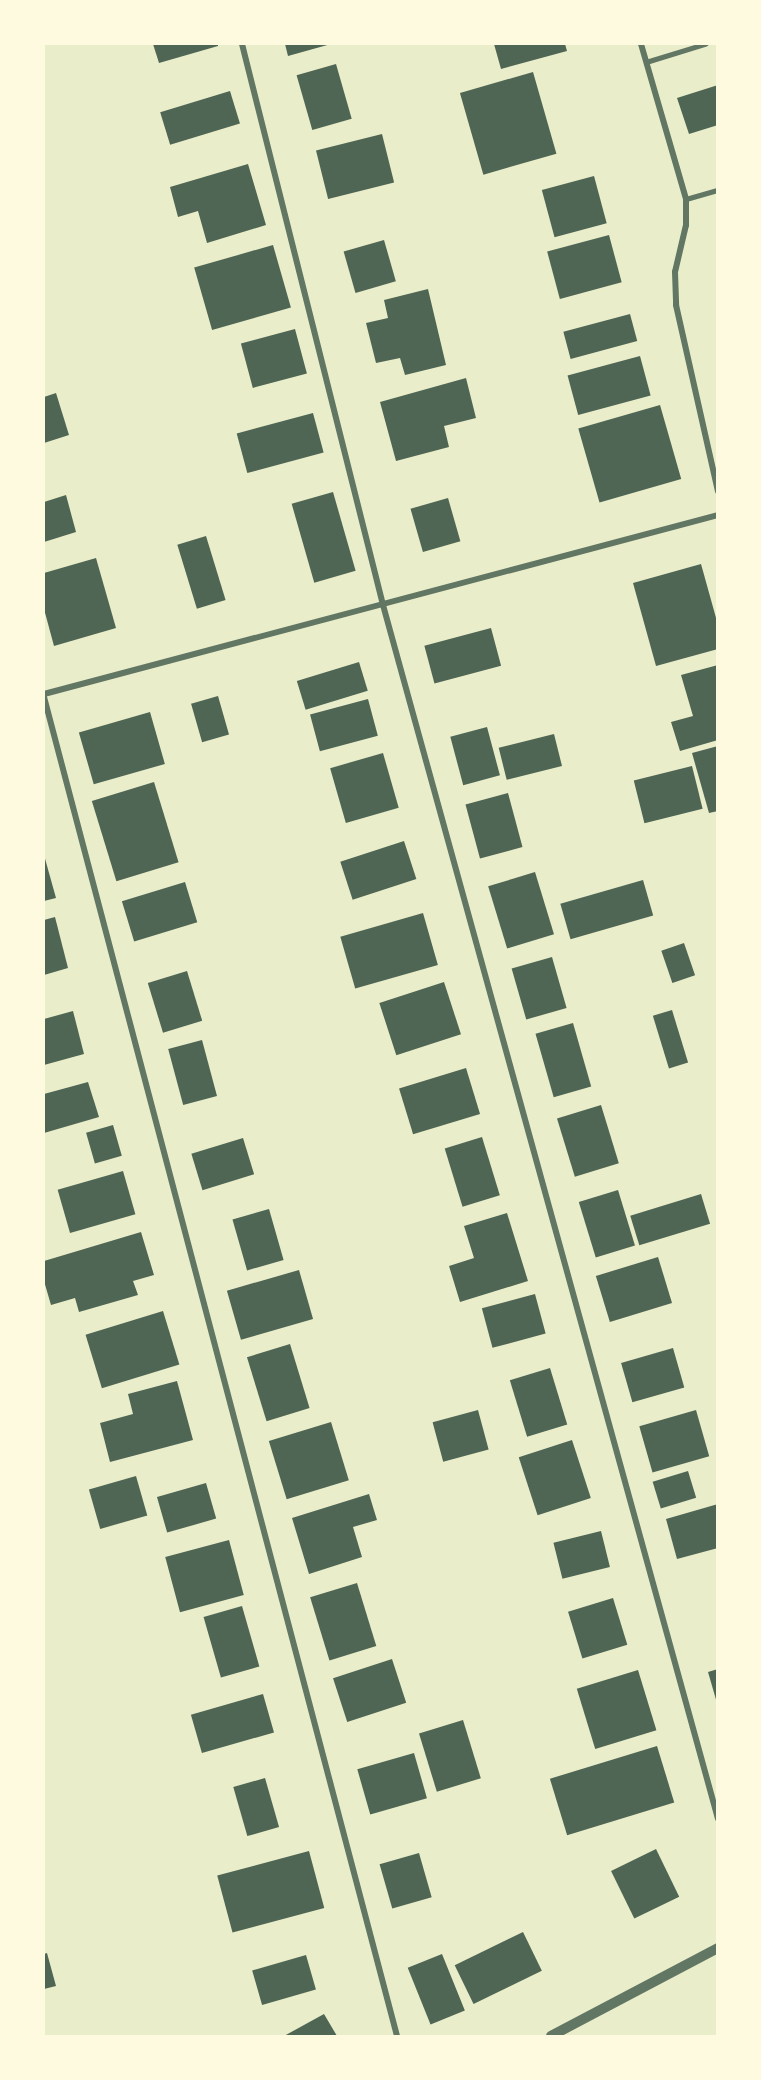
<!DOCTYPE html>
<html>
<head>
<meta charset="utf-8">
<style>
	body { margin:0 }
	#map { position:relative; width:761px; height:2080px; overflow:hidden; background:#e9edc9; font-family:Manrope,sans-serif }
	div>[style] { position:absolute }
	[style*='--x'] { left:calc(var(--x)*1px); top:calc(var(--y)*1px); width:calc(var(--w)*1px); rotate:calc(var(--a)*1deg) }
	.building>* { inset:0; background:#4f6655; transform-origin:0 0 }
	.service>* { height:4.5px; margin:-2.25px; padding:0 2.25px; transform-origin:2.25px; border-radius:2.25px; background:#617663 }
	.minor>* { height:6px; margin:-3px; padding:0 3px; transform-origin:3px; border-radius:3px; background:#617663 }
	.tertiary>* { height:10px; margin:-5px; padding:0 5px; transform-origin:5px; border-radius:5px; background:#617663 }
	span { translate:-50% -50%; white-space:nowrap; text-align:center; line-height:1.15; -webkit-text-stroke:6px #fefae0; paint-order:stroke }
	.frame { position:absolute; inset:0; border:45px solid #fefae0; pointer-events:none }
</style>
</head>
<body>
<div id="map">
	<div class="building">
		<i style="clip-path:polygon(153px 44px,218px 44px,218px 46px,159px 63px)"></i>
		<i style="clip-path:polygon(285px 44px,331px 44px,288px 56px)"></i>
		<i style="clip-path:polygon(494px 44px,565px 44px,567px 51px,501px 69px)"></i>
		<i style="left:336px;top:64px;width:57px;height:41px;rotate:74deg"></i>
		<i style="left:533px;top:72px;width:85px;height:76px;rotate:74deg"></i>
		<i style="clip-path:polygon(718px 85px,718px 125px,689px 134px,677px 98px)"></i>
		<i style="left:230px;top:91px;width:34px;height:73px;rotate:73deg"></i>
		<i style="left:382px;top:134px;width:50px;height:68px;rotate:76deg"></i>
		<i style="clip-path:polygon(248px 164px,266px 225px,207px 243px,198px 211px,178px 217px,170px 187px)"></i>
		<i style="left:594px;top:176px;width:49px;height:54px;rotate:75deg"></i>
		<i style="left:609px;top:235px;width:49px;height:64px;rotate:75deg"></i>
		<i style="left:384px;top:240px;width:43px;height:42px;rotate:74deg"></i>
		<i style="left:273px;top:245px;width:65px;height:82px;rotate:74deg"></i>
		<i style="clip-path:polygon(428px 289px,446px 365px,405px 375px,400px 358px,376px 363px,366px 323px,388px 318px,384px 300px)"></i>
		<i style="left:630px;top:314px;width:28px;height:69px;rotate:75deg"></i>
		<i style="left:295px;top:329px;width:46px;height:56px;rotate:75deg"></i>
		<i style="left:640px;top:356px;width:41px;height:75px;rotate:75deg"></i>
		<i style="clip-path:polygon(466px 378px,476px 418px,444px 426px,449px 447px,396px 461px,380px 402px)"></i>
		<i style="clip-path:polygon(56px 393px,69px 435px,44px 443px,44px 397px)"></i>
		<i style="left:660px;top:405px;width:77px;height:85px;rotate:74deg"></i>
		<i style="left:313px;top:413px;width:41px;height:79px;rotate:75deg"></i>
		<i style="left:333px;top:492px;width:82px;height:43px;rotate:74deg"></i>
		<i style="clip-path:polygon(66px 495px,76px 532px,44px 542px,44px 502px)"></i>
		<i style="left:448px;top:498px;width:45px;height:39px;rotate:74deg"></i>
		<i style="left:206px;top:536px;width:67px;height:30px;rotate:73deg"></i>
		<i style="clip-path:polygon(96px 558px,116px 628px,54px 646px,44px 609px,44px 573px)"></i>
		<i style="clip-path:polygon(701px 564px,718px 625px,718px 649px,656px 666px,633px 583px)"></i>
		<i style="left:491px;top:628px;width:39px;height:69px;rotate:75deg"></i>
		<i style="left:359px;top:662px;width:30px;height:65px;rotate:73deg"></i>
		<i style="clip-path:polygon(718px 665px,718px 740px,680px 751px,671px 722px,693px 716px,681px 675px)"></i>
		<i style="left:218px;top:696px;width:40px;height:28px;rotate:74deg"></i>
		<i style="left:368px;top:699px;width:38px;height:60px;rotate:75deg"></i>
		<i style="left:150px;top:712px;width:54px;height:74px;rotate:74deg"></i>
		<i style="left:487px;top:727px;width:50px;height:38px;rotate:75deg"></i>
		<i style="left:554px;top:734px;width:33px;height:57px;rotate:76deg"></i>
		<i style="clip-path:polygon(718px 746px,718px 811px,709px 813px,692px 753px)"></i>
		<i style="left:383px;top:753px;width:57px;height:55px;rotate:74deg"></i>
		<i style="left:692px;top:766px;width:44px;height:60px;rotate:76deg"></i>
		<i style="left:154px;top:782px;width:84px;height:65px;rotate:73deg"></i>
		<i style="left:508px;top:793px;width:56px;height:44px;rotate:75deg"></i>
		<i style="left:404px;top:841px;width:40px;height:67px;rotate:72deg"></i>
		<i style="clip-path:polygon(44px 855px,56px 898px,44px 901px)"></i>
		<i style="left:535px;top:872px;width:65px;height:49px;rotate:73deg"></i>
		<i style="left:643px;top:880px;width:37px;height:86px;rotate:74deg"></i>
		<i style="left:185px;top:882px;width:42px;height:66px;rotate:73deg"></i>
		<i style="left:423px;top:913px;width:54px;height:86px;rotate:74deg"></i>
		<i style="clip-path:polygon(55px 917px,68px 968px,44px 975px,44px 920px)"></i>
		<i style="left:684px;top:943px;width:34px;height:24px;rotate:71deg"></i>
		<i style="left:552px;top:957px;width:53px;height:42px;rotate:74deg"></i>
		<i style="left:187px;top:971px;width:52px;height:41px;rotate:73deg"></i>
		<i style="left:444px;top:982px;width:55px;height:68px;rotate:72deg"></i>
		<i style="left:672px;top:1010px;width:55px;height:20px;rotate:73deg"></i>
		<i style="clip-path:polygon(73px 1011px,84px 1054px,44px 1065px,44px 1019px)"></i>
		<i style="left:573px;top:1023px;width:66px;height:39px;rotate:74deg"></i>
		<i style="left:202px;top:1040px;width:58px;height:35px;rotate:75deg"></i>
		<i style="left:466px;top:1068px;width:48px;height:70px;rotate:73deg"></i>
		<i style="clip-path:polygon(88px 1082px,99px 1117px,44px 1133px,44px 1094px)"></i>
		<i style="left:601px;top:1105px;width:61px;height:46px;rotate:73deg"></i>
		<i style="left:113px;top:1125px;width:32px;height:28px;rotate:74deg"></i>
		<i style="left:482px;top:1137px;width:61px;height:39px;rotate:73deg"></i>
		<i style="left:243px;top:1138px;width:38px;height:54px;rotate:73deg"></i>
		<i style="left:123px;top:1171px;width:45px;height:68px;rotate:74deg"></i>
		<i style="left:618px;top:1190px;width:58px;height:41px;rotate:73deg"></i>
		<i style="left:701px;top:1194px;width:31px;height:74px;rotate:73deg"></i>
		<i style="left:269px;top:1209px;width:53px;height:38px;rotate:74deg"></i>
		<i style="clip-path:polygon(507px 1213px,528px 1281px,460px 1302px,449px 1266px,474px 1258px,464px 1226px)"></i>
		<i style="clip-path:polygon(141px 1232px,154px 1275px,133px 1281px,138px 1295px,79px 1312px,75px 1298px,51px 1305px,44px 1281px,44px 1261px)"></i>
		<i style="left:658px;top:1257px;width:48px;height:65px;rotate:73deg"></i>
		<i style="left:299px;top:1270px;width:51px;height:75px;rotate:74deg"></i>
		<i style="left:535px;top:1294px;width:41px;height:55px;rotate:75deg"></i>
		<i style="left:163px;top:1311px;width:56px;height:81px;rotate:73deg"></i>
		<i style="left:290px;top:1344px;width:67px;height:45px;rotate:73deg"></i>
		<i style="left:673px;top:1348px;width:41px;height:54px;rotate:74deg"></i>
		<i style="left:550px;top:1368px;width:59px;height:42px;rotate:73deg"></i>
		<i style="clip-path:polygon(177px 1381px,193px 1440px,110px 1462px,100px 1423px,133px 1414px,128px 1394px)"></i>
		<i style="left:478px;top:1410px;width:41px;height:47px;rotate:75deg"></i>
		<i style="left:696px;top:1410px;width:48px;height:59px;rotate:74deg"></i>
		<i style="left:331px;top:1422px;width:61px;height:65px;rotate:73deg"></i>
		<i style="left:572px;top:1440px;width:61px;height:56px;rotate:72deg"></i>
		<i style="left:688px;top:1471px;width:28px;height:37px;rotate:73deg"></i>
		<i style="left:136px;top:1476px;width:41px;height:49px;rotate:74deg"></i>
		<i style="left:206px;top:1483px;width:37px;height:51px;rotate:74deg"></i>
		<i style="clip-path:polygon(369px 1494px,377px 1520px,353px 1527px,362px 1557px,309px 1574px,292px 1518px)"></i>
		<i style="clip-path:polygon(718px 1504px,718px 1548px,677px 1559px,666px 1519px)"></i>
		<i style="left:601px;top:1531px;width:37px;height:49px;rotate:76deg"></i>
		<i style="left:229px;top:1540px;width:57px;height:66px;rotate:75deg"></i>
		<i style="left:357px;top:1583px;width:66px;height:49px;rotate:73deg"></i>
		<i style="left:613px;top:1598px;width:49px;height:47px;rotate:73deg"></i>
		<i style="left:242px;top:1606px;width:63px;height:40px;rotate:74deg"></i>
		<i style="left:392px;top:1659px;width:46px;height:62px;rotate:72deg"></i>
		<i style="clip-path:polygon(718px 1669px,718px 1703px,717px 1703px,708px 1672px)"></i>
		<i style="left:638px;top:1670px;width:63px;height:64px;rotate:73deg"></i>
		<i style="left:263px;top:1694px;width:40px;height:75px;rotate:74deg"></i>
		<i style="left:463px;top:1720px;width:61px;height:46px;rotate:73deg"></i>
		<i style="left:657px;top:1746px;width:59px;height:112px;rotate:73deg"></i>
		<i style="left:414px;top:1753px;width:47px;height:59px;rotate:74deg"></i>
		<i style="left:265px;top:1778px;width:51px;height:33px;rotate:74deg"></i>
		<i style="left:656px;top:1849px;width:53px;height:50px;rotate:64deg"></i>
		<i style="left:309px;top:1851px;width:59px;height:95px;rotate:75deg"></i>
		<i style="left:419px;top:1853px;width:46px;height:41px;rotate:74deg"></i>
		<i style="left:523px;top:1932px;width:43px;height:76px;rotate:64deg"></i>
		<i style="clip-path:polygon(47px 1953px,56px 1986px,44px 1989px,44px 1954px)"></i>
		<i style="left:442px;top:1954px;width:61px;height:37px;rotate:68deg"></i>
		<i style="left:306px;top:1955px;width:36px;height:56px;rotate:74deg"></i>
		<i style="clip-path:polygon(324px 2014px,337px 2036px,284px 2036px)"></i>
	</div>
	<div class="service">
		<i style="--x:646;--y:62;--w:62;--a:-17"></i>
		<i style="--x:686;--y:199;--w:33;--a:-16"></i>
	</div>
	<div class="minor">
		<i style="--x:242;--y:44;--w:578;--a:75.89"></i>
		<i style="--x:383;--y:605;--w:1259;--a:74.57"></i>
		<i style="--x:641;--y:44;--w:161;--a:73.8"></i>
		<i style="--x:686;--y:199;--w:26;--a:90"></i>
		<i style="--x:686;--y:225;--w:48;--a:103.2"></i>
		<i style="--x:675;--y:272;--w:33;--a:88"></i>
		<i style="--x:676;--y:305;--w:191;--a:77.3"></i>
		<i style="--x:44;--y:694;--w:697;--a:-14.87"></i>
		<i style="--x:44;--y:697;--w:1385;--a:75.23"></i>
	</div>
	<div class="tertiary">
		<i style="--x:551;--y:2036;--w:189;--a:-27.8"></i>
	</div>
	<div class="frame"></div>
</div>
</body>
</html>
